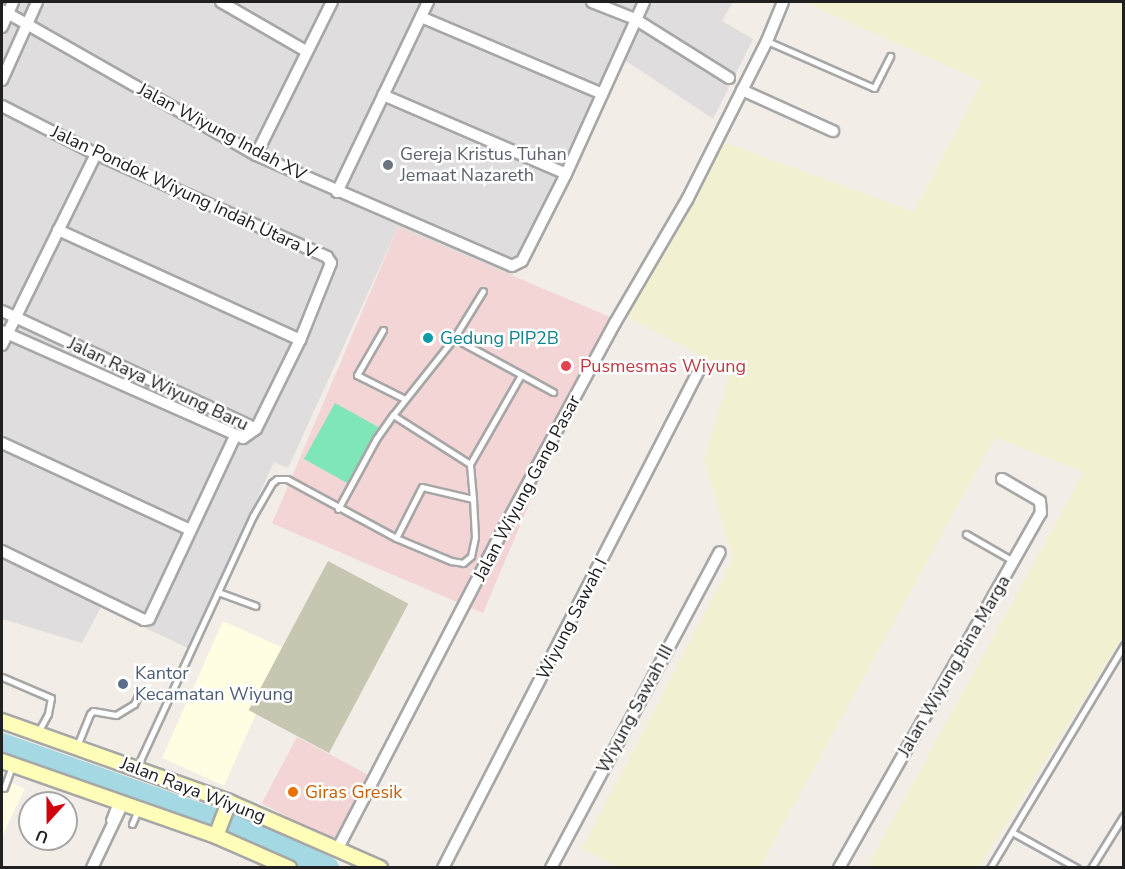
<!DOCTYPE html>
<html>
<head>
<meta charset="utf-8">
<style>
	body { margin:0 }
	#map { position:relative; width:1125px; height:869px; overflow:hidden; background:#f2ede6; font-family:"Nunito Sans",sans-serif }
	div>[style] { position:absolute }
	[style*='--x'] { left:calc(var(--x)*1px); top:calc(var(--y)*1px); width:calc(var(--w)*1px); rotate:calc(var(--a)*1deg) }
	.residential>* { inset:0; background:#dfdddd }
	.commercial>* { inset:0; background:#f3d5d5; transform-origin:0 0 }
	.education>* { inset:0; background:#fffde2; transform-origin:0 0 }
	.construction>* { inset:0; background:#c7c6b1; transform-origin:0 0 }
	.farmland>* { inset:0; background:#f1f1d1 }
	.pitch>* { inset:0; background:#7fe6b8; transform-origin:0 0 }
	.river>* { height:22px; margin:-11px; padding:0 11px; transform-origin:11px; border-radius:11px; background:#a4d8e2 }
	.roads { filter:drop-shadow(2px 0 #a7a7a7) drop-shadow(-2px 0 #a7a7a7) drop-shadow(0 2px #a7a7a7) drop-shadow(0 -2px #a7a7a7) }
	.service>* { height:5px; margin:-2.5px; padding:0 2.5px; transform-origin:2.5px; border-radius:2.5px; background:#fff }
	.minor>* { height:10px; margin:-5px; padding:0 5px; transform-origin:5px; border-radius:5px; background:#fff }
	.secondary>* { height:14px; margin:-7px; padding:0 7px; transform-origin:7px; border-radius:7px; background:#fefeb8 }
	.dots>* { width:16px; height:16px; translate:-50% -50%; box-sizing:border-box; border:3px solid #fff; border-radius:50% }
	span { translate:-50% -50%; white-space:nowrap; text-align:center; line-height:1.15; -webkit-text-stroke:5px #fff; paint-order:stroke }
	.street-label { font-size:18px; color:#202020 }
	.worship-label { font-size:18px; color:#5b616d }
	.left { translate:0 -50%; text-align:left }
	.culture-label { font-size:18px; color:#0d838f }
	.health-label { font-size:18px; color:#be3a42 }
	.service-label { font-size:18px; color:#4e5e75 }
	.food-label { font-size:18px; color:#c56008 }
	.frame { position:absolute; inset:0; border:3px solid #202020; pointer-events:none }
	.north { position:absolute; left:18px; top:791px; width:60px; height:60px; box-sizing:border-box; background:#fff; border:2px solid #a6a6a6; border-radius:50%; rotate:201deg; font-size:16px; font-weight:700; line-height:24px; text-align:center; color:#202020 }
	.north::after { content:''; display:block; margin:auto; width:21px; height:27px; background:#d1000d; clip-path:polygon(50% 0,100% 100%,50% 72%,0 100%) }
</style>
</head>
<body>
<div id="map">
	<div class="residential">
		<i style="clip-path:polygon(2px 2px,733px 2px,722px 21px,753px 39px,713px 119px,623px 59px,512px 276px,398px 227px,288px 468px,274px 462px,188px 648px,101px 607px,82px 643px,2px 619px)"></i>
	</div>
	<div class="commercial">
		<i style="left:398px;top:227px;width:229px;height:322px;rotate:23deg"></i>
		<i style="left:297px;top:737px;width:84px;height:75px;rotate:28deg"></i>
	</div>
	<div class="education">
		<i style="left:223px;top:621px;width:68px;height:150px;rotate:24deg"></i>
		<i style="clip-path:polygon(2px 778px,25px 789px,2px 836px)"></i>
	</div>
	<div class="construction">
		<i style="left:328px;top:561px;width:91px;height:169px;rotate:28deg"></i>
	</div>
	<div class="farmland">
		<i style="clip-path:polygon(804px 2px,1123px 2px,1123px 636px,979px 867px,867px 867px,1084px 472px,995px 437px,760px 867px,619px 867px,582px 849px,733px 559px,704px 458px,731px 372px,621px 313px,721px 141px,914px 212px,982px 81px)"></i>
	</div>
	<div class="pitch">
		<i style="left:335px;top:403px;width:51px;height:64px;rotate:29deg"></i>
	</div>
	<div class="river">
		<i style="--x:2;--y:744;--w:278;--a:19.5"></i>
		<i style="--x:264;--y:837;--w:71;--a:25.8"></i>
	</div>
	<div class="roads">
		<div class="service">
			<i style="--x:767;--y:41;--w:117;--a:23.7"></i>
			<i style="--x:874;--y:88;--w:36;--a:-63"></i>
			<i style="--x:383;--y:330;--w:52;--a:120"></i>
			<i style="--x:357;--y:375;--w:54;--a:26.6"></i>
			<i style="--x:454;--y:338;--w:113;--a:28.6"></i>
			<i style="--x:393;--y:415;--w:98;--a:-51.6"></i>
			<i style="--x:454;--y:338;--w:55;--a:-58.3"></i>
			<i style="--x:473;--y:499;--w:35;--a:-95"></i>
			<i style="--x:470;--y:464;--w:103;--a:-60.2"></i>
			<i style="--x:338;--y:509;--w:80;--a:-61.5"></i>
			<i style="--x:376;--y:439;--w:29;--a:-55"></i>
			<i style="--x:393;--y:415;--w:91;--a:32.5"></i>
			<i style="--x:966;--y:534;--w:54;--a:29.9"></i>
			<i style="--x:218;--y:592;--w:40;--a:20.2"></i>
			<i style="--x:2;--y:677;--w:53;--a:23.2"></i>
			<i style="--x:51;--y:698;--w:16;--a:101"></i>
			<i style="--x:48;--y:714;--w:21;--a:119"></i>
			<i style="--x:77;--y:746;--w:35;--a:-68"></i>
			<i style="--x:90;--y:714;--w:4;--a:-45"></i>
			<i style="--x:93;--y:711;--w:23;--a:10"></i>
			<i style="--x:116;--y:715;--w:21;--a:-31"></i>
			<i style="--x:134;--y:704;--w:11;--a:-63"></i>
			<i style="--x:137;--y:767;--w:277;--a:-65.2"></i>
			<i style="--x:253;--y:516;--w:38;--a:-60"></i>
			<i style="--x:272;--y:483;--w:6;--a:-39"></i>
			<i style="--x:277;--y:479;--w:10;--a:0"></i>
			<i style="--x:287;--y:479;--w:124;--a:28.4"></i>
			<i style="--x:396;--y:538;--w:60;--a:22.7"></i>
			<i style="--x:451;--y:561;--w:12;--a:9"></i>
			<i style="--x:463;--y:563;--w:11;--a:-41"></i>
			<i style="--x:471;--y:556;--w:19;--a:-78"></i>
			<i style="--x:475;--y:537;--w:38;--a:-93"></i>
			<i style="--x:473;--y:499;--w:52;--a:-166.8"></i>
			<i style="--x:422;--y:487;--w:57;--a:117"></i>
			<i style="--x:4;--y:788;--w:23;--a:-70"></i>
			<i style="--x:109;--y:820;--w:19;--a:-69"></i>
			<i style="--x:132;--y:824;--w:15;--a:-67"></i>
			<i style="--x:1012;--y:832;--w:74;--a:29"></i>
			<i style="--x:990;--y:868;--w:260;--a:-59"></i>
			<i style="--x:1091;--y:868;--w:62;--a:-58.1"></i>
		</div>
		<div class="minor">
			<i style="--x:221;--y:2;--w:98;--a:30"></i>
			<i style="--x:592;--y:2;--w:46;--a:21.6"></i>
			<i style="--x:635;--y:19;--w:111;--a:32.1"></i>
			<i style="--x:2;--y:10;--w:292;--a:29.7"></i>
			<i style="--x:256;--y:155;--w:279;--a:23.4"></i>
			<i style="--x:512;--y:266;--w:11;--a:-27"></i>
			<i style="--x:522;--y:261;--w:97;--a:-63.2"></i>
			<i style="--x:566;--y:174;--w:189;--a:-65.6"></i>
			<i style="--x:421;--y:17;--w:197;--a:23"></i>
			<i style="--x:2;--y:27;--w:27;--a:-66"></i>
			<i style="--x:2;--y:80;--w:85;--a:-65.8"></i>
			<i style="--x:742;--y:90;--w:100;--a:24.3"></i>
			<i style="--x:383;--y:95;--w:199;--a:23.3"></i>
			<i style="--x:2;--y:106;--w:106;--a:27.1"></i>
			<i style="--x:96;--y:154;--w:253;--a:24"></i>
			<i style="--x:327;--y:257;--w:7;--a:56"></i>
			<i style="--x:331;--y:263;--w:83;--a:111.9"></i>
			<i style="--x:300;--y:340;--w:99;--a:116.3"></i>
			<i style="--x:256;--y:429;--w:16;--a:145"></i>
			<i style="--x:243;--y:438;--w:264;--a:-156.1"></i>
			<i style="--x:256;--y:155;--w:171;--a:-63.6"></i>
			<i style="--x:337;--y:192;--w:211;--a:-64.4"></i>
			<i style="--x:58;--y:230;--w:266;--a:24.4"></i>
			<i style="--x:2;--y:311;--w:280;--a:24.9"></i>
			<i style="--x:2;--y:345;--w:213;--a:-63.8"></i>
			<i style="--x:2;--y:443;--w:207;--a:24.8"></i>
			<i style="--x:2;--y:551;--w:158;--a:25.9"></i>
			<i style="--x:144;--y:620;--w:5;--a:-11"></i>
			<i style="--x:149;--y:619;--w:202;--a:-64.8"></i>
			<i style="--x:338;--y:848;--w:360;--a:-62.6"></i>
			<i style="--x:504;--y:528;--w:233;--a:-61.6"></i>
			<i style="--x:615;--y:323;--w:143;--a:-59.7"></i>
			<i style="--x:687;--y:200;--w:178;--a:-63.3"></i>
			<i style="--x:767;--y:41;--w:42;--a:-67.7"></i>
			<i style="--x:92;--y:868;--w:72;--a:-64.5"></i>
			<i style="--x:443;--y:868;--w:560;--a:-62.79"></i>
			<i style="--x:551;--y:868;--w:358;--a:-61.9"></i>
			<i style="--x:839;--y:868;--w:408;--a:-60.4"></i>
			<i style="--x:1041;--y:513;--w:12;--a:-95"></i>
			<i style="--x:1040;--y:501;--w:44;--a:-149.9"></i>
		</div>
		<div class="secondary">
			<i style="--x:2;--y:721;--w:241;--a:19.6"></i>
			<i style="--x:229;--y:802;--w:165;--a:23.6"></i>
			<i style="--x:2;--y:761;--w:227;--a:19.3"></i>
			<i style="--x:216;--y:836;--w:80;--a:23.7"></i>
			<i style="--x:216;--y:836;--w:36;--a:-69"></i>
		</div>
	</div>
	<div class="dots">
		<i style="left:388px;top:165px;background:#6b7280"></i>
		<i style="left:428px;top:338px;background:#0f9aa8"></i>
		<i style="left:566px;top:366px;background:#e0444e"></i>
		<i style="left:123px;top:684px;background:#5c6f8a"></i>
		<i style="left:293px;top:792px;background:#e8710a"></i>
	</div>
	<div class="street-label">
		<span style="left:222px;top:132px;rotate:28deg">Jalan Wiyung Indah XV</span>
		<span style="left:184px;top:192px;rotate:25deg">Jalan Pondok Wiyung Indah Utara V</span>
		<span style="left:158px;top:384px;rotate:25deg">Jalan Raya Wiyung Baru</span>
		<span style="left:527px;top:488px;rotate:-62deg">Jalan Wiyung Gang Pasar</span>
		<span style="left:572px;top:619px;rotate:-63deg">Wiyung Sawah I</span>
		<span style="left:954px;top:666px;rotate:-60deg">Jalan Wiyung Bina Marga</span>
		<span style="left:635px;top:709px;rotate:-62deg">Wiyung Sawah III</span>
		<span style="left:193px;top:790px;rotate:21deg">Jalan Raya Wiyung</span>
	</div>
	<div class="worship-label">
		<span class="left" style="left:400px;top:165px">Gereja Kristus Tuhan<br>Jemaat Nazareth</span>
	</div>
	<div class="culture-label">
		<span class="left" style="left:440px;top:338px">Gedung PIP2B</span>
	</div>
	<div class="health-label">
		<span class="left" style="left:580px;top:366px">Pusmesmas Wiyung</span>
	</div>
	<div class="service-label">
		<span class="left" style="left:135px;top:684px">Kantor<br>Kecamatan Wiyung</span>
	</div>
	<div class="food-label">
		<span class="left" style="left:305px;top:792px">Giras Gresik</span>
	</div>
	<div class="frame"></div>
	<div class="north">U</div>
</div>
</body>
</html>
